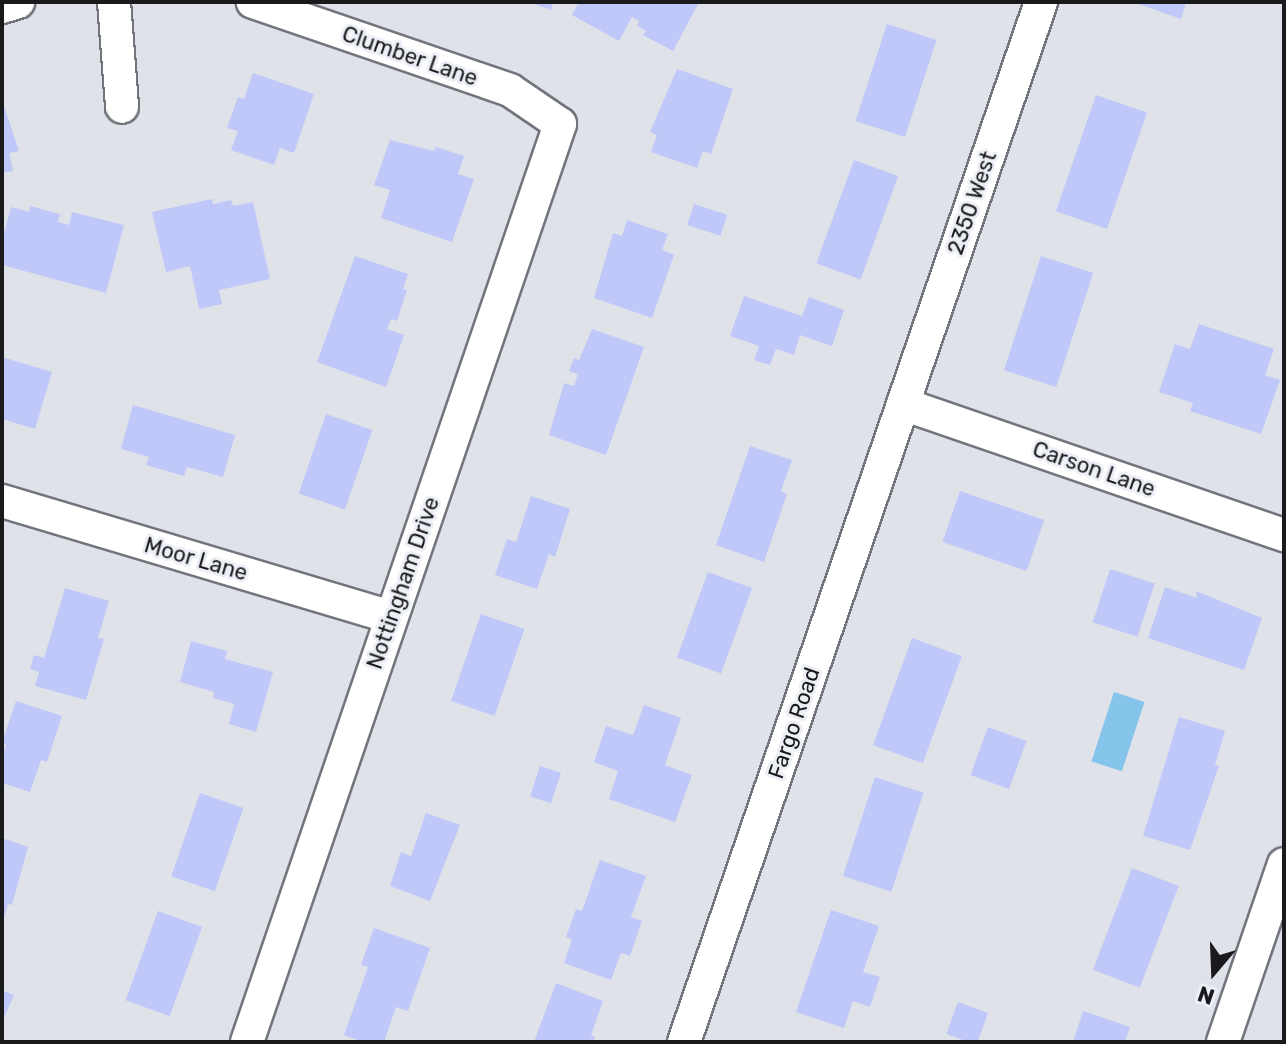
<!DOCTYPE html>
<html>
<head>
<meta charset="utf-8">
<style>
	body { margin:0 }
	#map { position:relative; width:1286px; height:1044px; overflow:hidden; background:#e0e2e9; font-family:Rubik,sans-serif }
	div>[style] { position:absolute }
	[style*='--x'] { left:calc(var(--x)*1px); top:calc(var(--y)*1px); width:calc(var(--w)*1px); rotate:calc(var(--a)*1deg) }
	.water>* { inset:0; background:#85c4eb; transform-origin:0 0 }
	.building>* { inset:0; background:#bfc8f8; transform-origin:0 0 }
	.roads { filter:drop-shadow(2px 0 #73757c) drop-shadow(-2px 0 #73757c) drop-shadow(0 2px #73757c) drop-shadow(0 -2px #73757c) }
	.minor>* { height:32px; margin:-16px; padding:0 16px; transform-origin:16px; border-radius:16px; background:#fff }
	span { translate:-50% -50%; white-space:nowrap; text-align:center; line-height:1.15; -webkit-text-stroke:6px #edeff7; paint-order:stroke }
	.street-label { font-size:22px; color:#1a1a1d }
	.frame { position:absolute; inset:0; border:4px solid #1a1a1d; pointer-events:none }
	.north { position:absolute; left:1174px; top:932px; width:80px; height:80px; -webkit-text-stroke:6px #edeff7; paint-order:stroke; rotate:199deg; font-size:22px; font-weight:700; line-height:32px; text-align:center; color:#1a1a1d }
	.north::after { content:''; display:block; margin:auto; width:28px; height:36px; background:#1a1a1d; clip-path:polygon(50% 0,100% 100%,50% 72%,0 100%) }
</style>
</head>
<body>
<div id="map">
	<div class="water">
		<i style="left:1114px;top:692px;width:32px;height:73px;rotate:18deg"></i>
	</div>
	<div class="building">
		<i style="clip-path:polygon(528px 2px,553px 2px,551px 10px)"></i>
		<i style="clip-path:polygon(579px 2px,699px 2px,673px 51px,643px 35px,646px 31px,637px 26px,639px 21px,632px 17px,619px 41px,572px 15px)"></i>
		<i style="clip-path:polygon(1133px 2px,1186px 2px,1181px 19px)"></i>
		<i style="left:887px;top:24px;width:52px;height:102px;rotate:18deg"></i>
		<i style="clip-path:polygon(677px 69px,733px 89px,711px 154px,703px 151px,697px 168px,651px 152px,657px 135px,650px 132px)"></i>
		<i style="clip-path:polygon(253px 73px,314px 94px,294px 153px,280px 148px,274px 165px,231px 150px,238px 131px,227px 128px,238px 97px,244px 99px)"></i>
		<i style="left:1096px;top:95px;width:54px;height:123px;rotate:19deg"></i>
		<i style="clip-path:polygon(2px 100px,19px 151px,9px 153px,13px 171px,2px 173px)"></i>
		<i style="clip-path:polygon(390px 140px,434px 151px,436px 147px,464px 156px,458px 174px,474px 179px,452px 242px,381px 218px,390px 190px,374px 185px)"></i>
		<i style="left:854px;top:160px;width:47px;height:110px;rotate:20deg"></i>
		<i style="clip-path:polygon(212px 199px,213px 204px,231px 200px,233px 206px,253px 202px,270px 279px,219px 290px,222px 304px,199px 309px,190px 266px,166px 272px,152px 212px)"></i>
		<i style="left:694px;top:204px;width:35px;height:22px;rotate:18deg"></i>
		<i style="clip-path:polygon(30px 206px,60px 214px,58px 222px,69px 225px,72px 212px,124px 225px,106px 293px,2px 265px,2px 241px,11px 207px,29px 212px)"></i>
		<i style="clip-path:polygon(627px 220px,668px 234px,662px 250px,674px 255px,652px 318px,594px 298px,613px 233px,622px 236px)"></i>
		<i style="clip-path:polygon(355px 256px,408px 274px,403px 289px,407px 290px,397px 321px,391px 319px,387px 329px,404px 335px,386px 387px,317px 362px)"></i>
		<i style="left:1041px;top:256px;width:55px;height:120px;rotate:18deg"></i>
		<i style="clip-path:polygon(744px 296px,802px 316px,809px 297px,844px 310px,832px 346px,800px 335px,794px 355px,776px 349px,770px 365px,754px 360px,759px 346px,730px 336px)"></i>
		<i style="clip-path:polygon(1199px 324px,1274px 349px,1265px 375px,1280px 380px,1261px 434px,1190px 411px,1193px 403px,1159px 392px,1175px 344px,1190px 349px)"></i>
		<i style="clip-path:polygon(592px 329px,644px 347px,606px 455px,549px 435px,564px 383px,574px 386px,578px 374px,569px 371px,574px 358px,579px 360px)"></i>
		<i style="clip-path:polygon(2px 357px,52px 372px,35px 429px,2px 419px)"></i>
		<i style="clip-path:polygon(133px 405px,235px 435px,223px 477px,187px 467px,184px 476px,146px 465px,149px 457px,121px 449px)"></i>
		<i style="left:326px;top:414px;width:49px;height:84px;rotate:19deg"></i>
		<i style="clip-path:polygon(750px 446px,792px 460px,781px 491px,787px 494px,764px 562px,716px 545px)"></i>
		<i style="left:960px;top:491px;width:89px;height:54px;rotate:19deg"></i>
		<i style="clip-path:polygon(531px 496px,570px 509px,555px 557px,549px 554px,537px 589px,495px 575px,507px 539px,516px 542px)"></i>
		<i style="left:1110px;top:569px;width:47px;height:56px;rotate:18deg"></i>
		<i style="left:708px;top:572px;width:47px;height:91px;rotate:20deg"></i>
		<i style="clip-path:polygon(1165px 587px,1197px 598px,1196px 591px,1262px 618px,1244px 670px,1148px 638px)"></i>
		<i style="clip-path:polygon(65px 588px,109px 601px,98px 638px,104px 639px,86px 700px,35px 686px,39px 672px,30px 669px,34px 655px,44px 658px)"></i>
		<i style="left:481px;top:614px;width:46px;height:92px;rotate:19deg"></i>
		<i style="left:912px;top:638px;width:53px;height:114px;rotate:20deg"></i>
		<i style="clip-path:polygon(191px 641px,227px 651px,225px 659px,273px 672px,256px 732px,229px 724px,234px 704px,213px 698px,214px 692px,180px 682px)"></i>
		<i style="clip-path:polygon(16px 701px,62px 716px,47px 762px,41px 760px,30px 792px,2px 783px,2px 759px,6px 745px,2px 742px)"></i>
		<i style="clip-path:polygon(644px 705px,681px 718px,665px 765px,692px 775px,675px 822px,609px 799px,618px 771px,594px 762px,606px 726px,633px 735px)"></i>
		<i style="clip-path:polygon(1179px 717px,1225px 731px,1215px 765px,1219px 766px,1190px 850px,1143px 836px)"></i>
		<i style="left:988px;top:727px;width:41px;height:51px;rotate:20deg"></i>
		<i style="left:540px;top:766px;width:22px;height:32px;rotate:18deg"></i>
		<i style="left:875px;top:777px;width:51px;height:104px;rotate:18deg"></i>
		<i style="left:200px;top:793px;width:46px;height:88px;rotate:19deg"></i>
		<i style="clip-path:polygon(426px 813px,460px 825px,430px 901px,390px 886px,401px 852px,411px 856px)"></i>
		<i style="clip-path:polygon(2px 838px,28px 847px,12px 905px,8px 904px,3px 921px)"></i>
		<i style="clip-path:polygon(600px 860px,646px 876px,631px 917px,642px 921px,630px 956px,621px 953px,611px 980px,564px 963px,572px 939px,566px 937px,576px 909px,582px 911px)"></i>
		<i style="left:1132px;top:868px;width:50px;height:109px;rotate:21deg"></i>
		<i style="clip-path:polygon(831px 910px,879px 926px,863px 972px,880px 977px,870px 1007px,853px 1001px,844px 1028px,796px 1012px)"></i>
		<i style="left:158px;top:911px;width:47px;height:95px;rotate:20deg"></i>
		<i style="clip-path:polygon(374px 928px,430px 948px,408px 1011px,396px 1007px,384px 1042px,363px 1042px,344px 1035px,368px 967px,361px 965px)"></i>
		<i style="clip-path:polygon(556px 983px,603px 1001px,591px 1035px,595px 1037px,593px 1042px,534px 1042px)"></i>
		<i style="clip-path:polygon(2px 990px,14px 995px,2px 1022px)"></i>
		<i style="left:958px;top:1002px;width:32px;height:34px;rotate:20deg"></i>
		<i style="clip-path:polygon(1083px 1011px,1130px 1027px,1125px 1042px,1073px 1042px)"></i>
	</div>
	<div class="roads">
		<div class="minor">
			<i style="--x:114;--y:2;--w:105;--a:85.6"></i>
			<i style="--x:2;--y:7;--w:17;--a:-17"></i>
			<i style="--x:903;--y:404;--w:403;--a:19"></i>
			<i style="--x:2;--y:501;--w:406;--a:16.6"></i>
			<i style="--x:247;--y:1042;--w:970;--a:-71.17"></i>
			<i style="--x:560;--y:124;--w:60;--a:-145.8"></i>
			<i style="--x:510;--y:90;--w:272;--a:-161.1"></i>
			<i style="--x:684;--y:1042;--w:1100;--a:-71.05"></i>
			<i style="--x:1223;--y:1042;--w:188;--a:-71.1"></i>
		</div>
	</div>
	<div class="street-label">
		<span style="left:410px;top:56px;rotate:19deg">Clumber Lane</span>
		<span style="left:972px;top:203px;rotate:-71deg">2350 West</span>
		<span style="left:1094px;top:469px;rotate:19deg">Carson Lane</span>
		<span style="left:196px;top:559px;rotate:16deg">Moor Lane</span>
		<span style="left:403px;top:583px;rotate:-71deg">Nottingham Drive</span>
		<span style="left:794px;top:723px;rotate:-71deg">Fargo Road</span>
	</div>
	<div class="frame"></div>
	<div class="north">N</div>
</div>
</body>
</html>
